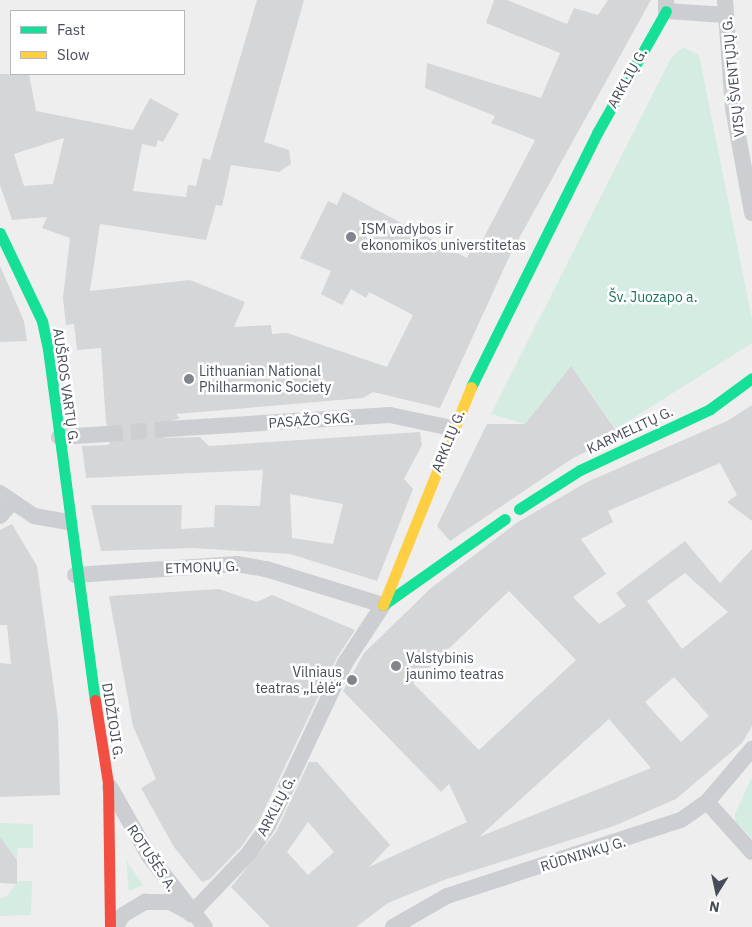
<!DOCTYPE html>
<html>
<head>
<meta charset="utf-8">
<style>
	body { margin:0 }
	#map { position:relative; width:752px; height:927px; overflow:hidden; background:#eee; font-family:"IBM Plex Sans",sans-serif }
	div>[style] { position:absolute }
	[style*='--x'] { left:calc(var(--x)*1px); top:calc(var(--y)*1px); width:calc(var(--w)*1px); rotate:calc(var(--a)*1deg) }
	.green>* { inset:0; background:#d4ece2 }
	.building>* { inset:0; background:#d5d6d8 }
	.street-tunnel>* { height:16px; margin-top:-8px; transform-origin:0; background:repeating-linear-gradient(90deg,#cdced0 0 16px,transparent 0 24px) }
	.street>* { height:16px; margin:-8px; padding:0 8px; transform-origin:8px; border-radius:8px; background:#ccced1 }
	.fast>* { height:11px; margin:-5.5px; padding:0 5.5px; transform-origin:5.5px; border-radius:5.5px; background:#16e098 }
	.slow>* { height:11px; margin:-5.5px; padding:0 5.5px; transform-origin:5.5px; border-radius:5.5px; background:#ffcf43 }
	.jam>* { height:11px; margin:-5.5px; padding:0 5.5px; transform-origin:5.5px; border-radius:5.5px; background:#f24e42 }
	.dots>* { width:14px; height:14px; translate:-50% -50%; box-sizing:border-box; border:2px solid #fff; border-radius:50% }
	span { translate:-50% -50%; white-space:nowrap; text-align:center; line-height:1.15; -webkit-text-stroke:5px #fff; paint-order:stroke }
	.street-label { font-size:14px; color:#474c59 }
	.poi-label { font-size:14px; color:#474c59 }
	.left { translate:0 -50%; text-align:left }
	.right { translate:-100% -50%; text-align:right }
	.park-label { font-size:14px; color:#1d745a }
	.legend { position:absolute; left:10px; top:10px; width:175px; height:65px; box-sizing:border-box; background:#fff; border:1px solid #b5b7bd; margin:0; padding:6px 9px; list-style:none; font-size:15px; color:#474c59 }
	.legend li { display:flex; align-items:center; gap:10px; height:25px }
	.legend b { width:25px; border:1px solid #b5b7bd }
	.north { position:absolute; left:692px; top:867px; width:50px; height:50px; -webkit-text-stroke:4px #fff; paint-order:stroke; rotate:190deg; font-size:14px; font-weight:700; line-height:20px; text-align:center; color:#474c59 }
	.north::after { content:''; display:block; margin:auto; width:18px; height:22px; background:#474c59; clip-path:polygon(50% 0,100% 100%,50% 72%,0 100%) }
</style>
</head>
<body>
<div id="map">
	<div class="green">
		<i style="clip-path:polygon(683px 47px,699px 55px,752px 319px,752px 343px,616px 429px,571px 366px,525px 424px,491px 414px,671px 58px)"></i>
		<i style="clip-path:polygon(752px 777px,752px 838px,735px 821px,735px 814px)"></i>
		<i style="clip-path:polygon(0 823px,33px 824px,33px 848px,18px 848px,17px 858px,9px 854px,6px 845px,0 844px)"></i>
		<i style="clip-path:polygon(126px 860px,143px 885px,129px 891px)"></i>
		<i style="clip-path:polygon(18px 881px,32px 881px,31px 915px,0 916px,0 898px,7px 896px)"></i>
	</div>
	<div class="building">
		<i style="clip-path:polygon(evenodd,257px 0,304px 0,264px 142px,289px 150px,291px 164px,279px 172px,231px 165px,222px 206px,216px 205px,206px 240px,100px 224px,90px 291px,190px 280px,245px 302px,234px 327px,271px 325px,272px 334px,287px 333px,387px 367px,413px 315px,369px 292px,366px 298px,351px 289px,342px 305px,321px 294px,331px 271px,300px 258px,328px 201px,337px 205px,343px 192px,467px 258px,475px 240px,481px 243px,535px 140px,491px 123px,495px 116px,425px 88px,427px 63px,541px 98px,560px 53px,486px 23px,494px 0,507px 0,567px 24px,574px 8px,598px 15px,608px 0,651px 0,512px 251px,440px 408px,373px 392px,363px 398px,176px 414px,180px 418px,159px 425px,164px 438px,200px 437px,209px 446px,420px 432px,422px 445px,404px 479px,413px 489px,377px 581px,290px 554px,193px 548px,101px 551px,91px 505px,182px 505px,181px 529px,214px 527px,215px 505px,260px 506px,263px 470px,86px 478px,82px 446px,108px 445px,117px 433px,106px 424px,101px 348px,77px 350px,74px 324px,66px 325px,63px 298px,70px 238px,42px 228px,47px 217px,12px 220px,0 185px,0 74px,29px 74px,36px 111px,133px 130px,150px 98px,179px 114px,163px 142px,158px 140px,156px 147px,142px 144px,133px 191px,186px 197px,188px 185px,196px 186px,203px 158px,210px 160px,257px 0,64px 138px,53px 184px,24px 186px,14px 154px,64px 138px,257px 0,290px 494px,343px 504px,333px 544px,292px 538px,290px 494px)"></i>
		<i style="clip-path:polygon(0 266px,24px 321px,27px 341px,0 342px)"></i>
		<i style="clip-path:polygon(571px 366px,620px 436px,573px 458px,450px 541px,437px 526px,487px 424px,525px 424px)"></i>
		<i style="clip-path:polygon(evenodd,752px 405px,752px 521px,727px 502px,737px 495px,720px 463px,608px 511px,613px 522px,581px 539px,606px 574px,573px 597px,599px 624px,626px 606px,616px 593px,685px 541px,720px 583px,752px 549px,752px 726px,742px 743px,676px 799px,614px 826px,444px 880px,388px 903px,356px 927px,270px 927px,231px 887px,276px 832px,309px 762px,317px 762px,390px 845px,369px 867px,467px 822px,449px 784px,441px 792px,343px 691px,364px 653px,431px 588px,518px 522px,587px 482px,727px 421px,752px 405px,685px 573px,728px 612px,682px 649px,647px 601px,685px 573px,752px 405px,509px 591px,576px 660px,479px 750px,413px 683px,509px 591px,752px 405px,674px 677px,709px 716px,681px 742px,645px 702px,674px 677px,752px 405px,609px 719px,651px 768px,479px 837px,609px 719px,752px 405px,308px 822px,334px 852px,308px 875px,287px 852px,308px 822px)"></i>
		<i style="clip-path:polygon(12px 524px,37px 566px,58px 719px,60px 795px,0 797px,0 663px,11px 664px,7px 625px,0 625px,0 530px)"></i>
		<i style="clip-path:polygon(219px 589px,257px 602px,272px 595px,355px 630px,336px 659px,259px 821px,242px 846px,210px 879px,202px 882px,174px 847px,141px 788px,156px 779px,133px 726px,109px 596px)"></i>
		<i style="clip-path:polygon(0 837px,17px 860px,17px 884px,0 883px)"></i>
	</div>
	<div class="street-tunnel">
		<i style="--x:107;--y:434;--w:61;--a:-4.7"></i>
	</div>
	<div class="street">
		<i style="--x:725;--y:0;--w:108;--a:85.8"></i>
		<i style="--x:733;--y:108;--w:107;--a:79.7"></i>
		<i style="--x:666;--y:1;--w:10;--a:90"></i>
		<i style="--x:666;--y:11;--w:60;--a:3.8"></i>
		<i style="--x:168;--y:429;--w:222;--a:-3.6"></i>
		<i style="--x:390;--y:415;--w:62;--a:12"></i>
		<i style="--x:59;--y:437;--w:48;--a:-3.6"></i>
		<i style="--x:0;--y:493;--w:41;--a:34.1"></i>
		<i style="--x:34;--y:516;--w:36;--a:10"></i>
		<i style="--x:0;--y:516;--w:18;--a:-49"></i>
		<i style="--x:75;--y:575;--w:162;--a:-3.9"></i>
		<i style="--x:237;--y:564;--w:29;--a:10"></i>
		<i style="--x:266;--y:569;--w:122;--a:17.1"></i>
		<i style="--x:383;--y:605;--w:69;--a:123.2"></i>
		<i style="--x:345;--y:663;--w:180;--a:115.3"></i>
		<i style="--x:268;--y:826;--w:32;--a:125"></i>
		<i style="--x:250;--y:852;--w:86;--a:133.6"></i>
		<i style="--x:110;--y:787;--w:79;--a:60.5"></i>
		<i style="--x:149;--y:856;--w:90;--a:51.7"></i>
		<i style="--x:707;--y:802;--w:67;--a:48"></i>
		<i style="--x:115;--y:927;--w:14;--a:-56"></i>
		<i style="--x:123;--y:915;--w:26;--a:-31"></i>
		<i style="--x:145;--y:902;--w:25;--a:0"></i>
		<i style="--x:170;--y:902;--w:19;--a:28"></i>
		<i style="--x:393;--y:927;--w:62;--a:-29.9"></i>
		<i style="--x:447;--y:896;--w:246;--a:-18"></i>
		<i style="--x:681;--y:820;--w:32;--a:-35"></i>
		<i style="--x:707;--y:802;--w:70;--a:-49.7"></i>
	</div>
	<div class="fast">
		<i style="--x:0;--y:233;--w:98;--a:64.5"></i>
		<i style="--x:42;--y:321;--w:29;--a:78"></i>
		<i style="--x:48;--y:349;--w:354;--a:82.4"></i>
		<i style="--x:471;--y:387;--w:284;--a:-63.6"></i>
		<i style="--x:597;--y:133;--w:140;--a:-60.5"></i>
		<i style="--x:519;--y:509;--w:72;--a:-32.6"></i>
		<i style="--x:580;--y:470;--w:144;--a:-25.1"></i>
		<i style="--x:710;--y:409;--w:52;--a:-36.4"></i>
		<i style="--x:383;--y:605;--w:149;--a:-35.2"></i>
	</div>
	<div class="slow">
		<i style="--x:383;--y:605;--w:235;--a:-68"></i>
	</div>
	<div class="jam">
		<i style="--x:95;--y:700;--w:84;--a:81.1"></i>
		<i style="--x:108;--y:783;--w:144;--a:89.2"></i>
	</div>
	<div class="dots">
		<i style="left:351px;top:237px;background:#81858d"></i>
		<i style="left:189px;top:379px;background:#81858d"></i>
		<i style="left:396px;top:666px;background:#81858d"></i>
		<i style="left:352px;top:680px;background:#81858d"></i>
	</div>
	<div class="street-label">
		<span style="left:733px;top:77px;rotate:-96deg">VISŲ ŠVENTŲJŲ G.</span>
		<span style="left:627px;top:78px;rotate:-61deg">ARKLIŲ G.</span>
		<span style="left:66px;top:386px;rotate:82deg">AUŠROS VARTŲ G.</span>
		<span style="left:311px;top:420px;rotate:-4deg">PASAŽO SKG.</span>
		<span style="left:630px;top:430px;rotate:-25deg">KARMELITŲ G.</span>
		<span style="left:448px;top:441px;rotate:-68deg">ARKLIŲ G.</span>
		<span style="left:202px;top:567px;rotate:-2deg">ETMONŲ G.</span>
		<span style="left:113px;top:721px;rotate:81deg">DIDŽIOJI G.</span>
		<span style="left:276px;top:806px;rotate:-62deg">ARKLIŲ G.</span>
		<span style="left:583px;top:854px;rotate:-17deg">RŪDNINKŲ G.</span>
		<span style="left:152px;top:858px;rotate:56deg">ROTUŠĖS A.</span>
	</div>
	<div class="poi-label">
		<span class="left" style="left:361px;top:237px">ISM vadybos ir<br>ekonomikos universtitetas</span>
		<span class="left" style="left:199px;top:379px">Lithuanian National<br>Philharmonic Society</span>
		<span class="left" style="left:406px;top:666px">Valstybinis<br>jaunimo teatras</span>
		<span class="right" style="left:342px;top:680px">Vilniaus<br>teatras „Lėlė“</span>
	</div>
	<div class="park-label">
		<span style="left:653px;top:297px">Šv. Juozapo a.</span>
	</div>
	<ul class="legend">
	<li><b style="height:6px;background:#16e098"></b>Fast</li>
	<li><b style="height:6px;background:#ffcf43"></b>Slow</li>
	</ul>
	<div class="north">N</div>
</div>
</body>
</html>
